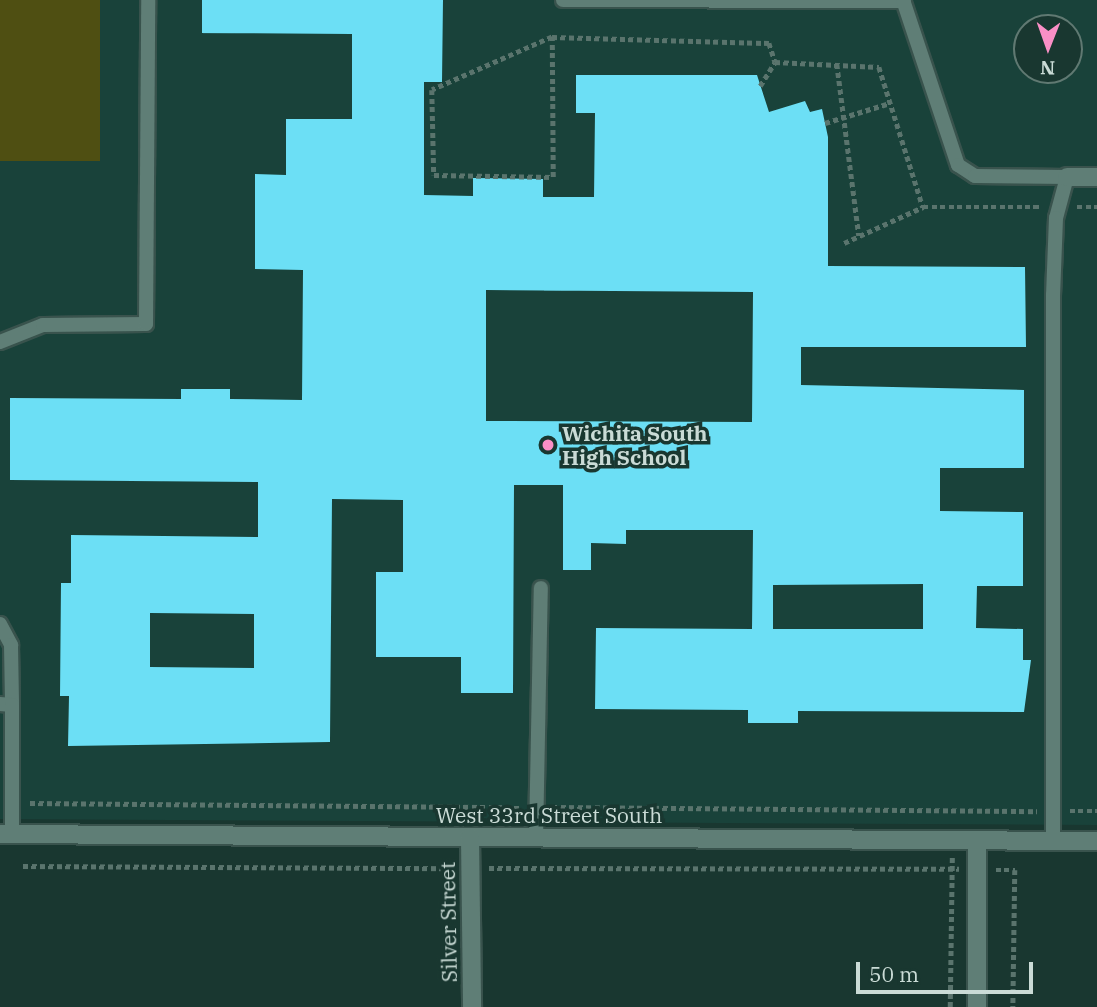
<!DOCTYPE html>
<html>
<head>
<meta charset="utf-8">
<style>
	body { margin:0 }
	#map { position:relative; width:1097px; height:1007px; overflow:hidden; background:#193730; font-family:"IBM Plex Serif",serif }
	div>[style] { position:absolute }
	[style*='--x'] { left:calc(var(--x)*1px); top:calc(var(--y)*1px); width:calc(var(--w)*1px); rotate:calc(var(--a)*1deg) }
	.built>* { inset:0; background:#19423a }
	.green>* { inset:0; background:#4f4f12; transform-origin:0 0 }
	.building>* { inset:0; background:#6cdff5 }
	.path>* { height:4.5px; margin-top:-2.25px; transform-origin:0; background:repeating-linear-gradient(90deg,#5a746d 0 5px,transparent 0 8.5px) }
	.roads { filter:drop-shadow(2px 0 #39534d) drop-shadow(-2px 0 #39534d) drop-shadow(0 2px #39534d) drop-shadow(0 -2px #39534d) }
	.service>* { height:14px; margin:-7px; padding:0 7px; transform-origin:7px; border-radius:7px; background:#5f7e76 }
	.minor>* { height:18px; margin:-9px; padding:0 9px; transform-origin:9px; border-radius:9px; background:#5f7e76 }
	.dots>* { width:19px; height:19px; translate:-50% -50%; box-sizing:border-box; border:4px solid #193730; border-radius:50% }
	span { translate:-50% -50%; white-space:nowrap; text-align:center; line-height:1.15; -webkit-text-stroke:7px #193730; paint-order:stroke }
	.poi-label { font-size:21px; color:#cadbd6; font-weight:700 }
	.left { translate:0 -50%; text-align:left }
	.street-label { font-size:21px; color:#cadbd6 }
	.north { position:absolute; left:1013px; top:14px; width:70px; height:70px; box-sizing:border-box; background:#193730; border:2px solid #607972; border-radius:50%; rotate:181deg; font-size:19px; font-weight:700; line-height:28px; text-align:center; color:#cadbd6 }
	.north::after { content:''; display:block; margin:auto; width:24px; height:32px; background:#fa8fc6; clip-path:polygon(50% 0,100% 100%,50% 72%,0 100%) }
	.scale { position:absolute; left:856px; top:962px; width:177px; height:32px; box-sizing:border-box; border:4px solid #cadbd6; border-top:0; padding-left:9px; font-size:21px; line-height:24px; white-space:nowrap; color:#cadbd6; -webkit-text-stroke:5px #193730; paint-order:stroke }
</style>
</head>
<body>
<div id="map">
	<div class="built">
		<i style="clip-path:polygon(evenodd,0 0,1097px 0,1097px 825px,0 819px,0 0,1027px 28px,1069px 28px,1069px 70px,1027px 70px,1027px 28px)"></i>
	</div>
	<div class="green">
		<i style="left:0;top:0;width:100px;height:161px"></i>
	</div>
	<div class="building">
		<i style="clip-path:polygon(evenodd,202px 0,443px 0,442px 82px,424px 82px,424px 195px,473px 196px,473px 178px,543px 179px,543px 197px,594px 197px,595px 113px,576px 113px,576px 75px,757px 75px,769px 112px,805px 101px,810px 112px,822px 109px,828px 137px,828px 266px,1025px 267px,1026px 347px,801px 347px,801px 385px,1024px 390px,1024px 468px,940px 468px,940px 511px,1023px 512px,1023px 586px,977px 586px,976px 628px,1023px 629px,1023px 660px,1031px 660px,1024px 712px,798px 711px,798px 723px,748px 723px,748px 710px,595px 709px,596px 628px,752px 629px,753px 530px,626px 530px,626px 544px,591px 543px,591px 570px,563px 570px,563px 485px,514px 485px,513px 693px,461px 693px,461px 657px,376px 657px,376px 572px,403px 572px,403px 500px,332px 499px,330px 742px,68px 746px,69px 696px,60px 696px,61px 583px,71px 583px,71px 535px,258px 537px,258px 482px,10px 480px,10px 398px,181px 399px,181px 389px,230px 389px,230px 399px,302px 400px,303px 270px,255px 269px,255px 174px,286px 175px,286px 119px,352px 119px,352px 34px,202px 33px,202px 0,486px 290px,753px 292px,752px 422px,486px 421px,486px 290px,202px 0,923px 584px,923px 629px,773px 629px,773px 585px,923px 584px,202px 0,150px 613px,254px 614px,254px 668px,150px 667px,150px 613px)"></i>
	</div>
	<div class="path">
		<i style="--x:552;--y:37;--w:131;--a:156.2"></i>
		<i style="--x:432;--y:90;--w:85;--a:88.7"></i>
		<i style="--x:434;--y:175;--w:119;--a:1"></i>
		<i style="--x:553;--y:177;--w:140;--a:-90.4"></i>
		<i style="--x:552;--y:37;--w:217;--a:1.6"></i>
		<i style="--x:769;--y:43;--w:20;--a:72"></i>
		<i style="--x:837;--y:64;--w:173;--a:82.7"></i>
		<i style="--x:760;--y:86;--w:28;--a:-58"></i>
		<i style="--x:775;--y:62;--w:104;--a:2.8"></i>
		<i style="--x:879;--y:67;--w:147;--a:72.6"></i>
		<i style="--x:923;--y:207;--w:117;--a:0"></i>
		<i style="--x:825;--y:123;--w:68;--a:-17.1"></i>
		<i style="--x:1077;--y:207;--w:20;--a:0"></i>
		<i style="--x:844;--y:243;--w:87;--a:-24.5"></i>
		<i style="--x:30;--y:803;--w:489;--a:0.5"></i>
		<i style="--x:552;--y:807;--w:485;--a:0.5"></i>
		<i style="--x:1070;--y:811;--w:27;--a:0"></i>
		<i style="--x:23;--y:866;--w:429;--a:0.3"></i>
		<i style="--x:489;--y:868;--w:470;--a:0.1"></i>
		<i style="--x:996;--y:870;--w:19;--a:0"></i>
		<i style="--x:1015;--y:870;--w:137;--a:90.8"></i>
		<i style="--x:950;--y:1007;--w:150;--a:-89.2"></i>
	</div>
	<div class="roads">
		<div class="service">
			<i style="--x:563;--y:0;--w:341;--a:0.2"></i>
			<i style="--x:903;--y:0;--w:174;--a:71.6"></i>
			<i style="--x:958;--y:165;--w:20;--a:33"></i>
			<i style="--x:975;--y:176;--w:92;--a:0.6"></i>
			<i style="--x:1067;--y:177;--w:42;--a:105"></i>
			<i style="--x:1056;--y:218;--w:77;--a:92.2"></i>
			<i style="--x:1053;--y:295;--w:546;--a:90"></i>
			<i style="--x:0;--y:342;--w:46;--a:-21.6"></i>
			<i style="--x:43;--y:325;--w:103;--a:-0.6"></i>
			<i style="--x:146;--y:324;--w:324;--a:-89.6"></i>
			<i style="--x:0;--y:624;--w:24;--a:62"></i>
			<i style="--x:11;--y:645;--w:60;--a:89"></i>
			<i style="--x:0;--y:704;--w:12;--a:5"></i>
			<i style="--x:12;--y:705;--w:129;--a:90"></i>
			<i style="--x:536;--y:838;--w:250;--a:-88.9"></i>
		</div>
		<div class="minor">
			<i style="--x:1067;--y:177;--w:30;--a:0"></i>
			<i style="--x:0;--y:834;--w:1097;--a:0.37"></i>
			<i style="--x:470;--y:837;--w:170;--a:89.3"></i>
			<i style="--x:977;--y:1007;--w:167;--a:-90"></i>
		</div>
	</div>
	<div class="dots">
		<i style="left:548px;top:445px;background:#fa8fc6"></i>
	</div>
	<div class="poi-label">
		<span class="left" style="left:562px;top:445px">Wichita South<br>High School</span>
	</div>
	<div class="street-label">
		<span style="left:549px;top:815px">West 33rd Street South</span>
		<span style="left:448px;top:922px;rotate:-91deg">Silver Street</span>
	</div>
	<div class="north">N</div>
	<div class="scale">50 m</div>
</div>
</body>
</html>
